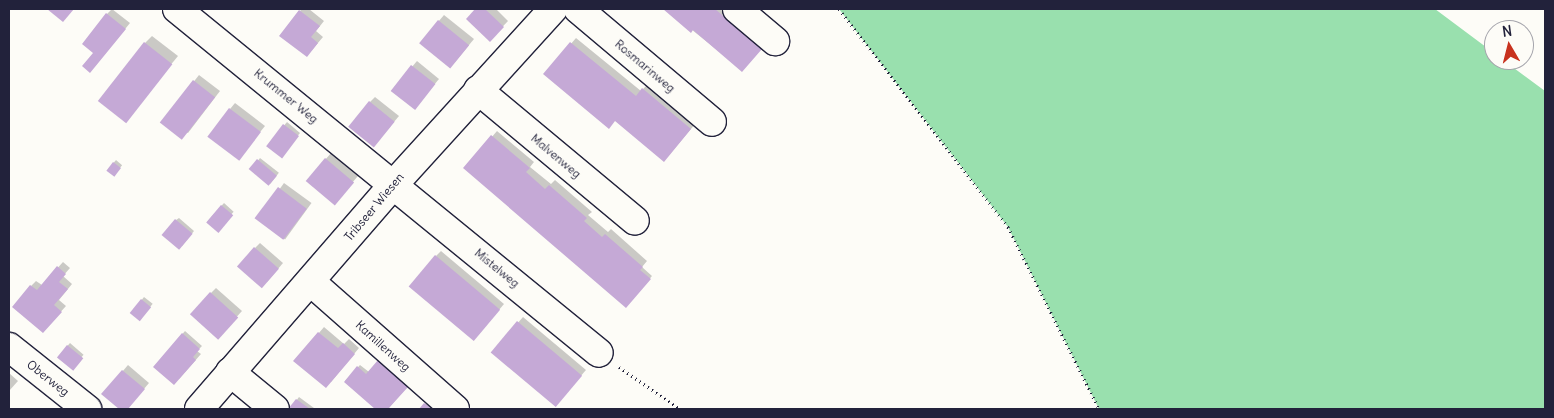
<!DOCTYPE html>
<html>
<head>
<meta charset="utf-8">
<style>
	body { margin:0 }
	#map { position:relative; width:1554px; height:418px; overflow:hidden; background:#fdfcf7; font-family:Delius,sans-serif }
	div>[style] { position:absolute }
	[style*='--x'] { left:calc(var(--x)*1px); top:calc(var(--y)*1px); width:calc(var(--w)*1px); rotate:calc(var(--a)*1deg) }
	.green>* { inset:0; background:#99e0ae }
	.shadow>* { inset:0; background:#0003; transform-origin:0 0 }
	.building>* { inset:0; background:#c5a9d6; transform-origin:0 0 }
	.path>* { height:3px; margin-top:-1.5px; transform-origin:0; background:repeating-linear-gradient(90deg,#22223b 0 1px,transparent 0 5px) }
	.roads { filter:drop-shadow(1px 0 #22223b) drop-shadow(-1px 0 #22223b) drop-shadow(0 1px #22223b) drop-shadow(0 -1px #22223b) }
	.minor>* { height:28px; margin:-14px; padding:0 14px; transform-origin:14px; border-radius:14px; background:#fdfcf7 }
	span { translate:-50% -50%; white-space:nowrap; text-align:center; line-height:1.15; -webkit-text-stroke:4px #fdfcf7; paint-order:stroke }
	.street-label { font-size:12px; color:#22223b }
	.frame { position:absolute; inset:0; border:10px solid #22223b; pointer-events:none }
	.north { position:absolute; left:1484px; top:20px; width:50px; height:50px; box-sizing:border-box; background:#fdfcf7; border:1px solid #a5a5ac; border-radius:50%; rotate:352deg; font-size:14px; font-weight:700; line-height:20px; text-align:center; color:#22223b }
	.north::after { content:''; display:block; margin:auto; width:18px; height:22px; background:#c8321e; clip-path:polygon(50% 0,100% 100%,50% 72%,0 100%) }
</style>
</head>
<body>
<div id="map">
	<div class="green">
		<i style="clip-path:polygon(839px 9px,1435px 9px,1494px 53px,1494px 60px,1503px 60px,1545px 91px,1545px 409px,1099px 409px,1008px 227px)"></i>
	</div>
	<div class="shadow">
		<i style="clip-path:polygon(112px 9px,130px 23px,95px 66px,95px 53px,107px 14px)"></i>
		<i style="clip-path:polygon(302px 9px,309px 9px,324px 21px,316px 31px,323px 37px,312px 50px,300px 11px)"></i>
		<i style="clip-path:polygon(477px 9px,496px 9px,508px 21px,490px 40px,468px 19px)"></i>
		<i style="clip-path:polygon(666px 9px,726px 9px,766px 43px,742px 70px)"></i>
		<i style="clip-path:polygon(444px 15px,474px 39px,455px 62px,420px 43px)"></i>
		<i style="clip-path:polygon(152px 36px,178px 56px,124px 122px,145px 43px)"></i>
		<i style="clip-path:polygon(576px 38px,641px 91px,648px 84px,696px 123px,669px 155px,545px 74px)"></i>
		<i style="clip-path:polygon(417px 61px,439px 79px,419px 103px,392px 90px)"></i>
		<i style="clip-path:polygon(199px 75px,220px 91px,188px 133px,162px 122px)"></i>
		<i style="clip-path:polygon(375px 97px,399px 116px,378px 141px,370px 102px)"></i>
		<i style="clip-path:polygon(235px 103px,265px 126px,239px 158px,230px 109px)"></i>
		<i style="left:287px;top:122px;width:17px;height:30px;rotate:40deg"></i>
		<i style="clip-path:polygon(497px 131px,534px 162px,530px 167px,551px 184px,555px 180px,592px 212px,588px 215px,608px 232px,611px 229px,647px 261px,642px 267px,652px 276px,626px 306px,465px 168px)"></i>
		<i style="clip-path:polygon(331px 153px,358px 176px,339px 198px,307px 181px)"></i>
		<i style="left:260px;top:158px;width:24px;height:14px;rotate:38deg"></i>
		<i style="left:116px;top:160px;width:8px;height:13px;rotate:40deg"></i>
		<i style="left:284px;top:183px;width:34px;height:45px;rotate:36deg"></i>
		<i style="left:224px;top:203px;width:13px;height:25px;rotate:42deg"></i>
		<i style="clip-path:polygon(179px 218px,194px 231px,182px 246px,176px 220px)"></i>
		<i style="clip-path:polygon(260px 243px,283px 263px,267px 282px,255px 248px)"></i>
		<i style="clip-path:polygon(441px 251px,504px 304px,478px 335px,436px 256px)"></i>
		<i style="clip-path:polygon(63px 262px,70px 268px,63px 276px,72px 284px,59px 300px,66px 306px,48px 326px,31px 286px,36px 281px,42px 285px)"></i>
		<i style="clip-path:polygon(216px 288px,242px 311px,222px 333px,211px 293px)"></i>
		<i style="left:144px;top:297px;width:11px;height:20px;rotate:38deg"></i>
		<i style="clip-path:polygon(523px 317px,586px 370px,560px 400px,492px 352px)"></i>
		<i style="clip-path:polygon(324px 327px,344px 344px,349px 339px,359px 348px,331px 382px,295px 361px)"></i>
		<i style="clip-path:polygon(185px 331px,202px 346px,197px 351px,201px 354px,179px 379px,154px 367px)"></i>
		<i style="left:70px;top:343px;width:18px;height:18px;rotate:41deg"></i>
		<i style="clip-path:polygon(384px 356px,412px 381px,388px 409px,377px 409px,345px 381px,360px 365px,369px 372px)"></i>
		<i style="clip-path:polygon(128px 365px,149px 383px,127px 409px,121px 409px,103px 394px)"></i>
		<i style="clip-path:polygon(9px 373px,18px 381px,9px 391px)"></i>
		<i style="clip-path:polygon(299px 397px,314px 408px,313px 409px,290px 409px)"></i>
		<i style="clip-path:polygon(430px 399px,443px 409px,421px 409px)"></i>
	</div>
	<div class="building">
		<i style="clip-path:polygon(47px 9px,74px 9px,63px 22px)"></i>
		<i style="clip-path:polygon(475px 9px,485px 9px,504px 27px,490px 42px,466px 19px)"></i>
		<i style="clip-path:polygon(663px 9px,715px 9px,762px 49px,742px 72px,693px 30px,691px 33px)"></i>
		<i style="clip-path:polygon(299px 10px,320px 26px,311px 37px,318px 43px,307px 57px,279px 36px)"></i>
		<i style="clip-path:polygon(106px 13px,126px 29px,90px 73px,82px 66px,93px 53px,82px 44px)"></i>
		<i style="left:438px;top:20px;width:40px;height:30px;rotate:39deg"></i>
		<i style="left:144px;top:42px;width:36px;height:75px;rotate:38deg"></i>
		<i style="clip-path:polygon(570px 42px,636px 96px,642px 88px,691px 129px,664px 162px,615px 121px,609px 129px,543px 74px)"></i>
		<i style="left:411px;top:65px;width:31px;height:33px;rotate:38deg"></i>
		<i style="left:193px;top:80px;width:28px;height:54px;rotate:38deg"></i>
		<i style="left:369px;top:101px;width:33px;height:33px;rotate:39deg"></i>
		<i style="left:229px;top:108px;width:40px;height:36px;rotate:37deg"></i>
		<i style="left:283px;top:124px;width:20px;height:28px;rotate:37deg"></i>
		<i style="clip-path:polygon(491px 135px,530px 168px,526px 172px,545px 189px,549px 185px,587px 218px,584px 221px,602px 237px,605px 234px,643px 267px,640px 270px,651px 279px,626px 308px,463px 168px)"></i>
		<i style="left:325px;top:158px;width:38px;height:30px;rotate:40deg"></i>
		<i style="left:257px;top:159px;width:26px;height:13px;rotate:40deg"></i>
		<i style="left:113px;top:162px;width:10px;height:11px;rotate:37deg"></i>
		<i style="left:278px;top:187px;width:36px;height:39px;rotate:37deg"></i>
		<i style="left:221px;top:205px;width:16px;height:23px;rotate:40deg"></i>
		<i style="left:175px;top:219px;width:23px;height:21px;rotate:40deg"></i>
		<i style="left:254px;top:247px;width:33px;height:26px;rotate:41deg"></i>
		<i style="left:435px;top:255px;width:85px;height:41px;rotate:40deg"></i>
		<i style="clip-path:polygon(57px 266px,66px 274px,59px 282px,68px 289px,54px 305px,62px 312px,43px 333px,12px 307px,30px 285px,37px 290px)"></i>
		<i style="left:210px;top:292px;width:38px;height:30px;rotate:42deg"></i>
		<i style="left:141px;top:299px;width:13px;height:18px;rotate:39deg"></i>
		<i style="left:517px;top:321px;width:85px;height:41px;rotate:40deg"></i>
		<i style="clip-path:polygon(318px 332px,338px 348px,343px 343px,355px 354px,326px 388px,293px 361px)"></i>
		<i style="clip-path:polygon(182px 333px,200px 349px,193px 357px,196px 360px,174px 385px,153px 367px)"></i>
		<i style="left:67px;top:345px;width:21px;height:16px;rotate:39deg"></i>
		<i style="clip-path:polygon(378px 360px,408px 387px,388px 409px,375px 409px,344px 382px,357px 366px,366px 374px)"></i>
		<i style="clip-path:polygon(122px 370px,145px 389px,128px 409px,119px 409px,101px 394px)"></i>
		<i style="clip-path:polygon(296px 399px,310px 409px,288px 409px)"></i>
		<i style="clip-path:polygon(424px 403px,432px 409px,419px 409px)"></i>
	</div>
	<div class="path">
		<i style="--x:839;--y:9;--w:276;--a:52.2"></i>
		<i style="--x:1008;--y:227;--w:203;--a:63.4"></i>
		<i style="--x:619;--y:367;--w:74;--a:34.5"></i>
	</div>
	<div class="roads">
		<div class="minor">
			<i style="--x:177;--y:9;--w:544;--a:39.19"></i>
			<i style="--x:578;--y:9;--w:175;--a:40.1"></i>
			<i style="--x:737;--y:9;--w:50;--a:40.1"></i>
			<i style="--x:478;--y:90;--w:204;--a:39.8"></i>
			<i style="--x:311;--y:282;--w:192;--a:41.4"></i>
			<i style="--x:9;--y:347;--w:100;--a:38.5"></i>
			<i style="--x:230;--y:372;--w:58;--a:39.4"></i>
			<i style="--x:199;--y:409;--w:298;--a:-49.1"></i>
			<i style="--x:394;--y:184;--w:236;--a:-47.7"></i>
		</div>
	</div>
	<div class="street-label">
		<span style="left:645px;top:66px;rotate:40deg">Rosmarinweg</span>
		<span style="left:286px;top:96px;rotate:39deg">Krummer Weg</span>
		<span style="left:556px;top:156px;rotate:40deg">Malvenweg</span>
		<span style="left:374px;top:207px;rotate:-50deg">Tribseer Wiesen</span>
		<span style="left:497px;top:268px;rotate:39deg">Mistelweg</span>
		<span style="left:383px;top:346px;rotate:42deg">Kamillenweg</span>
		<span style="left:48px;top:378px;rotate:38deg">Oberweg</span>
	</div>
	<div class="frame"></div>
	<div class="north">N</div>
</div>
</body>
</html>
